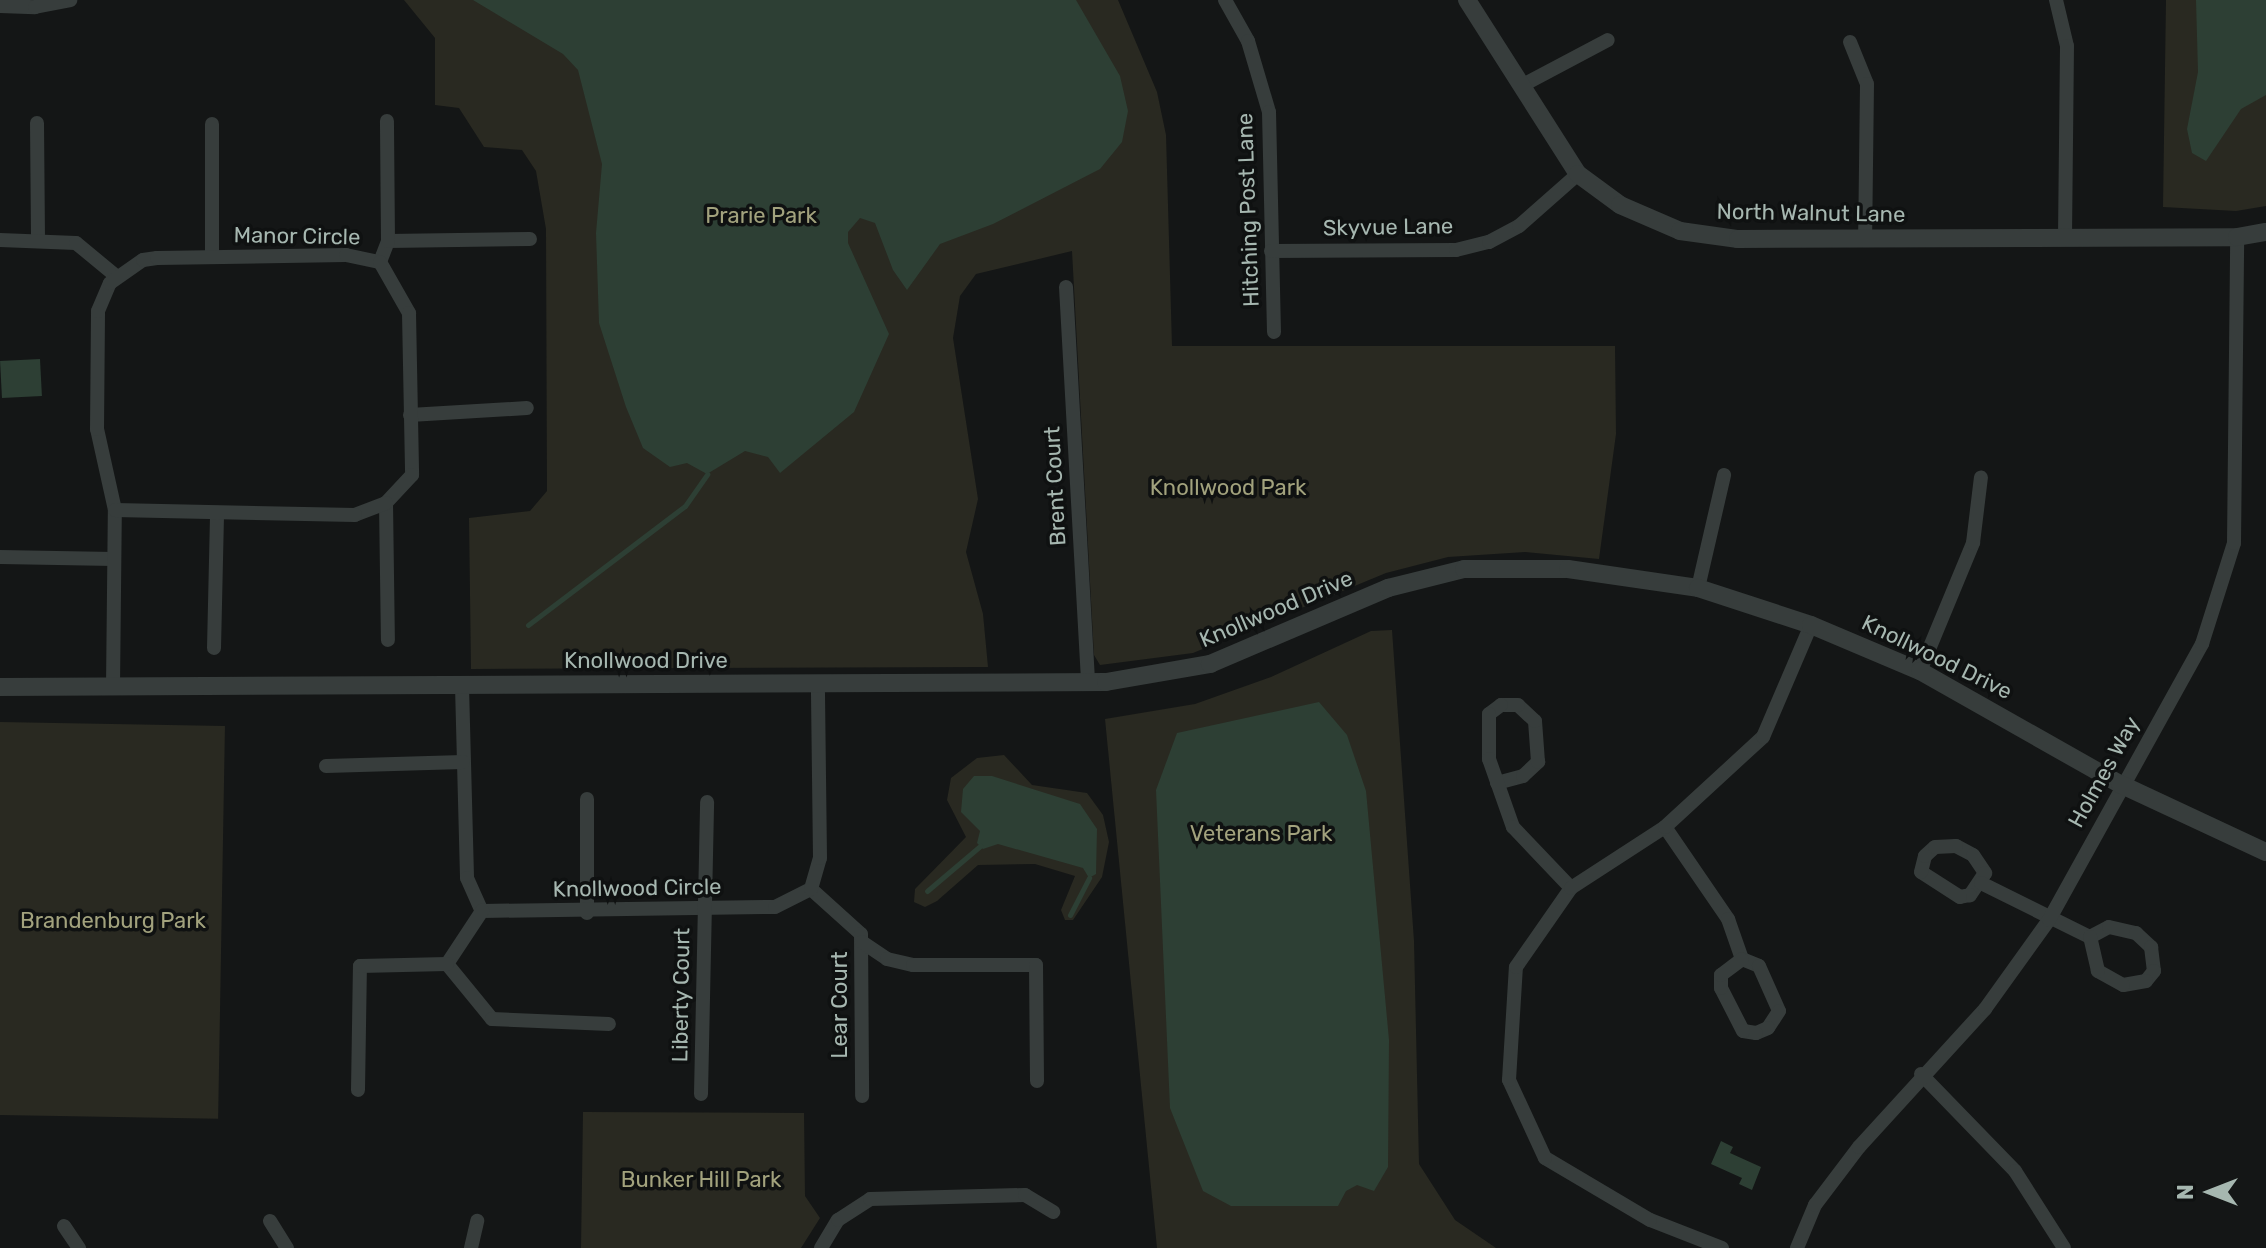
<!DOCTYPE html>
<html>
<head>
<meta charset="utf-8">
<style>
	body { margin:0 }
	#map { position:relative; width:2266px; height:1248px; overflow:hidden; background:#141616; font-family:Rubik,sans-serif }
	div>[style] { position:absolute }
	[style*='--x'] { left:calc(var(--x)*1px); top:calc(var(--y)*1px); width:calc(var(--w)*1px); rotate:calc(var(--a)*1deg) }
	.green>* { inset:0; background:#292921; transform-origin:0 0 }
	.water>* { inset:0; background:#2d3f34; transform-origin:0 0 }
	.stream>* { height:5px; margin:-2.5px; padding:0 2.5px; transform-origin:2.5px; border-radius:2.5px; background:#2d3f34 }
	.minor>* { height:14px; margin:-7px; padding:0 7px; transform-origin:7px; border-radius:7px; background:#373d3c }
	.tertiary>* { height:18px; margin:-9px; padding:0 9px; transform-origin:9px; border-radius:9px; background:#373d3c }
	span { translate:-50% -50%; white-space:nowrap; text-align:center; line-height:1.15; -webkit-text-stroke:7px #0f1111; paint-order:stroke }
	.street-label { font-size:22px; color:#a6b7b0 }
	.park-label { font-size:22px; color:#a2a27d }
	.north { position:absolute; left:2170px; top:1152px; width:80px; height:80px; -webkit-text-stroke:6px #0f1111; paint-order:stroke; rotate:270deg; font-size:22px; font-weight:700; line-height:32px; text-align:center; color:#a6b7b0 }
	.north::after { content:''; display:block; margin:auto; width:28px; height:36px; background:#a6b7b0; clip-path:polygon(50% 0,100% 100%,50% 72%,0 100%) }
</style>
</head>
<body>
<div id="map">
	<div class="green">
		<i style="clip-path:polygon(404px 0,1118px 0,1157px 92px,1166px 135px,1172px 346px,1615px 346px,1616px 434px,1599px 559px,1525px 552px,1448px 557px,1386px 573px,1193px 653px,1100px 665px,1094px 655px,1072px 251px,976px 274px,960px 296px,953px 338px,978px 499px,966px 552px,983px 614px,988px 667px,471px 669px,469px 518px,530px 511px,547px 491px,546px 229px,536px 171px,522px 150px,484px 147px,459px 108px,435px 105px,435px 38px)"></i>
		<i style="clip-path:polygon(2166px 0,2266px 0,2266px 206px,2236px 211px,2163px 207px)"></i>
		<i style="clip-path:polygon(1392px 630px,1414px 941px,1419px 1164px,1455px 1220px,1496px 1248px,1157px 1248px,1105px 719px,1195px 704px,1271px 677px,1371px 631px)"></i>
		<i style="left:0;top:722px;width:225px;height:393px;rotate:1deg"></i>
		<i style="clip-path:polygon(1004px 755px,1032px 785px,1087px 793px,1103px 815px,1109px 842px,1102px 877px,1073px 920px,1065px 920px,1061px 910px,1075px 876px,1035px 864px,978px 865px,937px 901px,925px 907px,914px 902px,915px 889px,966px 837px,947px 800px,951px 778px,977px 758px)"></i>
		<i style="clip-path:polygon(583px 1112px,804px 1113px,805px 1196px,820px 1218px,801px 1248px,581px 1248px)"></i>
	</div>
	<div class="water">
		<i style="clip-path:polygon(473px 0,1076px 0,1120px 76px,1128px 111px,1122px 142px,1100px 169px,993px 224px,940px 244px,907px 290px,893px 270px,875px 223px,860px 218px,848px 232px,848px 243px,889px 334px,854px 412px,780px 473px,768px 457px,745px 451px,707px 474px,687px 463px,670px 467px,643px 448px,626px 407px,599px 323px,596px 233px,602px 164px,578px 70px,563px 54px)"></i>
		<i style="clip-path:polygon(2196px 0,2266px 0,2266px 95px,2241px 109px,2206px 161px,2192px 153px,2187px 129px,2198px 72px)"></i>
		<i style="left:40px;top:359px;width:37px;height:40px;rotate:87deg"></i>
		<i style="clip-path:polygon(1319px 702px,1347px 735px,1366px 791px,1389px 1040px,1388px 1167px,1374px 1191px,1357px 1185px,1346px 1191px,1338px 1206px,1231px 1206px,1203px 1191px,1170px 1108px,1156px 790px,1177px 733px)"></i>
		<i style="clip-path:polygon(974px 776px,992px 776px,1080px 804px,1097px 829px,1096px 874px,1089px 878px,1083px 868px,998px 844px,983px 849px,977px 843px,980px 831px,961px 812px,963px 789px)"></i>
		<i style="clip-path:polygon(1721px 1141px,1733px 1147px,1730px 1153px,1761px 1167px,1752px 1190px,1739px 1184px,1742px 1178px,1711px 1164px)"></i>
	</div>
	<div class="stream">
		<i style="--x:528;--y:625;--w:197;--a:-37.2"></i>
		<i style="--x:685;--y:506;--w:39;--a:-55"></i>
		<i style="--x:927;--y:891;--w:70;--a:-40.3"></i>
		<i style="--x:1070;--y:915;--w:42;--a:-62.8"></i>
	</div>
	<div class="minor">
		<i style="--x:1225;--y:0;--w:47;--a:60.7"></i>
		<i style="--x:1248;--y:41;--w:74;--a:73.5"></i>
		<i style="--x:1269;--y:112;--w:220;--a:88.7"></i>
		<i style="--x:2056;--y:0;--w:47;--a:76.6"></i>
		<i style="--x:2067;--y:46;--w:192;--a:90.6"></i>
		<i style="--x:0;--y:6;--w:35;--a:2"></i>
		<i style="--x:35;--y:7;--w:36;--a:-11"></i>
		<i style="--x:1850;--y:42;--w:45;--a:68"></i>
		<i style="--x:1867;--y:84;--w:154;--a:90.7"></i>
		<i style="--x:1521;--y:86;--w:98;--a:-27.9"></i>
		<i style="--x:37;--y:123;--w:117;--a:89.5"></i>
		<i style="--x:212;--y:124;--w:133;--a:90"></i>
		<i style="--x:0;--y:240;--w:76;--a:2.3"></i>
		<i style="--x:76;--y:243;--w:52;--a:39.5"></i>
		<i style="--x:388;--y:241;--w:142;--a:-0.8"></i>
		<i style="--x:1271;--y:251;--w:185;--a:-0.3"></i>
		<i style="--x:1456;--y:250;--w:34;--a:-14"></i>
		<i style="--x:1489;--y:242;--w:34;--a:-28"></i>
		<i style="--x:1519;--y:226;--w:79;--a:-41.4"></i>
		<i style="--x:380;--y:262;--w:22;--a:-69"></i>
		<i style="--x:388;--y:241;--w:120;--a:-90.5"></i>
		<i style="--x:1066;--y:287;--w:397;--a:86.8"></i>
		<i style="--x:410;--y:415;--w:117;--a:-3.4"></i>
		<i style="--x:386;--y:503;--w:137;--a:89.2"></i>
		<i style="--x:0;--y:557;--w:114;--a:1"></i>
		<i style="--x:1698;--y:588;--w:116;--a:-77"></i>
		<i style="--x:214;--y:648;--w:135;--a:-88.7"></i>
		<i style="--x:1920;--y:671;--w:139;--a:-67.5"></i>
		<i style="--x:1973;--y:543;--w:66;--a:-83.1"></i>
		<i style="--x:462;--y:686;--w:192;--a:88.5"></i>
		<i style="--x:467;--y:878;--w:36;--a:66"></i>
		<i style="--x:113;--y:687;--w:177;--a:-89.4"></i>
		<i style="--x:115;--y:510;--w:83;--a:-102.5"></i>
		<i style="--x:97;--y:429;--w:118;--a:-89.5"></i>
		<i style="--x:98;--y:311;--w:30;--a:-67"></i>
		<i style="--x:110;--y:283;--w:40;--a:-34.9"></i>
		<i style="--x:143;--y:260;--w:14;--a:-8"></i>
		<i style="--x:157;--y:258;--w:189;--a:-0.9"></i>
		<i style="--x:346;--y:255;--w:35;--a:12"></i>
		<i style="--x:380;--y:262;--w:59;--a:60.4"></i>
		<i style="--x:409;--y:313;--w:162;--a:88.9"></i>
		<i style="--x:412;--y:475;--w:38;--a:133"></i>
		<i style="--x:386;--y:503;--w:33;--a:159"></i>
		<i style="--x:355;--y:515;--w:240;--a:-178.8"></i>
		<i style="--x:326;--y:766;--w:137;--a:-1.7"></i>
		<i style="--x:1497;--y:783;--w:27;--a:-15"></i>
		<i style="--x:1523;--y:776;--w:21;--a:-43"></i>
		<i style="--x:1538;--y:762;--w:41;--a:-94.2"></i>
		<i style="--x:1535;--y:721;--w:23;--a:-137"></i>
		<i style="--x:1518;--y:705;--w:17;--a:180"></i>
		<i style="--x:1501;--y:705;--w:15;--a:143"></i>
		<i style="--x:1489;--y:714;--w:45;--a:90"></i>
		<i style="--x:1489;--y:759;--w:72;--a:70.6"></i>
		<i style="--x:1513;--y:827;--w:84;--a:46.4"></i>
		<i style="--x:587;--y:799;--w:114;--a:90"></i>
		<i style="--x:1665;--y:827;--w:112;--a:55.6"></i>
		<i style="--x:1728;--y:919;--w:42;--a:70.7"></i>
		<i style="--x:1956;--y:846;--w:19;--a:28"></i>
		<i style="--x:1973;--y:855;--w:22;--a:56"></i>
		<i style="--x:1985;--y:873;--w:27;--a:124"></i>
		<i style="--x:1970;--y:895;--w:10;--a:169"></i>
		<i style="--x:1960;--y:897;--w:46;--a:-147.3"></i>
		<i style="--x:1921;--y:872;--w:16;--a:-76"></i>
		<i style="--x:1925;--y:856;--w:13;--a:-42"></i>
		<i style="--x:1935;--y:847;--w:21;--a:-3"></i>
		<i style="--x:1981;--y:883;--w:122;--a:26.4"></i>
		<i style="--x:2090;--y:937;--w:21;--a:-28"></i>
		<i style="--x:2109;--y:927;--w:28;--a:13"></i>
		<i style="--x:2136;--y:933;--w:21;--a:43"></i>
		<i style="--x:2151;--y:947;--w:24;--a:83"></i>
		<i style="--x:2154;--y:971;--w:13;--a:129"></i>
		<i style="--x:2146;--y:981;--w:23;--a:170"></i>
		<i style="--x:2123;--y:985;--w:29;--a:-151"></i>
		<i style="--x:2098;--y:971;--w:35;--a:-103"></i>
		<i style="--x:811;--y:889;--w:67;--a:42"></i>
		<i style="--x:861;--y:934;--w:162;--a:89.6"></i>
		<i style="--x:482;--y:911;--w:293;--a:-0.8"></i>
		<i style="--x:775;--y:907;--w:40;--a:-26.6"></i>
		<i style="--x:811;--y:889;--w:32;--a:-74"></i>
		<i style="--x:820;--y:858;--w:173;--a:-90.7"></i>
		<i style="--x:862;--y:942;--w:30;--a:34"></i>
		<i style="--x:887;--y:959;--w:27;--a:13"></i>
		<i style="--x:913;--y:965;--w:123;--a:0"></i>
		<i style="--x:1036;--y:965;--w:116;--a:89.5"></i>
		<i style="--x:1742;--y:959;--w:18;--a:22"></i>
		<i style="--x:1759;--y:966;--w:49;--a:66"></i>
		<i style="--x:1779;--y:1011;--w:20;--a:123"></i>
		<i style="--x:1768;--y:1028;--w:13;--a:157"></i>
		<i style="--x:1756;--y:1033;--w:13;--a:-171"></i>
		<i style="--x:1743;--y:1031;--w:48;--a:-117.1"></i>
		<i style="--x:1721;--y:988;--w:13;--a:-90"></i>
		<i style="--x:1721;--y:975;--w:26;--a:-37"></i>
		<i style="--x:447;--y:964;--w:71;--a:50.7"></i>
		<i style="--x:492;--y:1019;--w:117;--a:2.4"></i>
		<i style="--x:447;--y:964;--w:64;--a:-56.6"></i>
		<i style="--x:1921;--y:1074;--w:135;--a:45.9"></i>
		<i style="--x:2015;--y:1171;--w:91;--a:57.5"></i>
		<i style="--x:358;--y:1090;--w:124;--a:-89.1"></i>
		<i style="--x:360;--y:966;--w:87;--a:-1.3"></i>
		<i style="--x:701;--y:1094;--w:292;--a:-88.8"></i>
		<i style="--x:270;--y:1221;--w:32;--a:58"></i>
		<i style="--x:64;--y:1226;--w:27;--a:56"></i>
		<i style="--x:471;--y:1248;--w:28;--a:-77"></i>
		<i style="--x:821;--y:1248;--w:33;--a:-59"></i>
		<i style="--x:838;--y:1220;--w:38;--a:-33"></i>
		<i style="--x:870;--y:1199;--w:155;--a:-1.5"></i>
		<i style="--x:1025;--y:1195;--w:33;--a:31"></i>
		<i style="--x:1722;--y:1248;--w:77;--a:-158.7"></i>
		<i style="--x:1650;--y:1220;--w:122;--a:-149.4"></i>
		<i style="--x:1545;--y:1158;--w:86;--a:-114.8"></i>
		<i style="--x:1509;--y:1080;--w:113;--a:-86.5"></i>
		<i style="--x:1516;--y:967;--w:96;--a:-55.2"></i>
		<i style="--x:1571;--y:888;--w:112;--a:-33"></i>
		<i style="--x:1665;--y:827;--w:133;--a:-42.6"></i>
		<i style="--x:1763;--y:737;--w:122;--a:-66.8"></i>
		<i style="--x:1797;--y:1248;--w:47;--a:-67.3"></i>
		<i style="--x:1815;--y:1205;--w:73;--a:-52.8"></i>
		<i style="--x:1859;--y:1147;--w:187;--a:-47.6"></i>
		<i style="--x:1985;--y:1009;--w:110;--a:-54.3"></i>
		<i style="--x:2049;--y:920;--w:316;--a:-61"></i>
		<i style="--x:2202;--y:644;--w:106;--a:-72.4"></i>
		<i style="--x:2234;--y:543;--w:306;--a:-89.4"></i>
	</div>
	<div class="tertiary">
		<i style="--x:1467;--y:0;--w:206;--a:57.5"></i>
		<i style="--x:1578;--y:174;--w:52;--a:36.4"></i>
		<i style="--x:1620;--y:205;--w:65;--a:23.4"></i>
		<i style="--x:1680;--y:231;--w:59;--a:7.9"></i>
		<i style="--x:1738;--y:239;--w:499;--a:-0.2"></i>
		<i style="--x:2237;--y:237;--w:29;--a:-10"></i>
		<i style="--x:0;--y:687;--w:1106;--a:-0.26"></i>
		<i style="--x:1106;--y:682;--w:106;--a:-9.8"></i>
		<i style="--x:1210;--y:664;--w:194;--a:-23.1"></i>
		<i style="--x:1388;--y:588;--w:78;--a:-14"></i>
		<i style="--x:1464;--y:569;--w:104;--a:0"></i>
		<i style="--x:1568;--y:569;--w:131;--a:8.3"></i>
		<i style="--x:1698;--y:588;--w:119;--a:18.1"></i>
		<i style="--x:1811;--y:625;--w:118;--a:22.9"></i>
		<i style="--x:1920;--y:671;--w:230;--a:29.5"></i>
		<i style="--x:2120;--y:784;--w:161;--a:25"></i>
	</div>
	<div class="street-label">
		<span style="left:1248px;top:210px;rotate:-92deg">Hitching Post Lane</span>
		<span style="left:1811px;top:213px;rotate:1deg">North Walnut Lane</span>
		<span style="left:1388px;top:227px;rotate:-1deg">Skyvue Lane</span>
		<span style="left:297px;top:236px;rotate:1deg">Manor Circle</span>
		<span style="left:1055px;top:486px;rotate:-93deg">Brent Court</span>
		<span style="left:1276px;top:609px;rotate:-23deg">Knollwood Drive</span>
		<span style="left:1937px;top:657px;rotate:26deg">Knollwood Drive</span>
		<span style="left:646px;top:661px">Knollwood Drive</span>
		<span style="left:2104px;top:772px;rotate:-61deg">Holmes Way</span>
		<span style="left:637px;top:888px;rotate:-1deg">Knollwood Circle</span>
		<span style="left:681px;top:995px;rotate:-89deg">Liberty Court</span>
		<span style="left:840px;top:1005px;rotate:-90deg">Lear Court</span>
	</div>
	<div class="park-label">
		<span style="left:761px;top:216px">Prarie Park</span>
		<span style="left:1228px;top:488px">Knollwood Park</span>
		<span style="left:1261px;top:834px">Veterans Park</span>
		<span style="left:113px;top:921px">Brandenburg Park</span>
		<span style="left:701px;top:1180px">Bunker Hill Park</span>
	</div>
	<div class="north">N</div>
</div>
</body>
</html>
